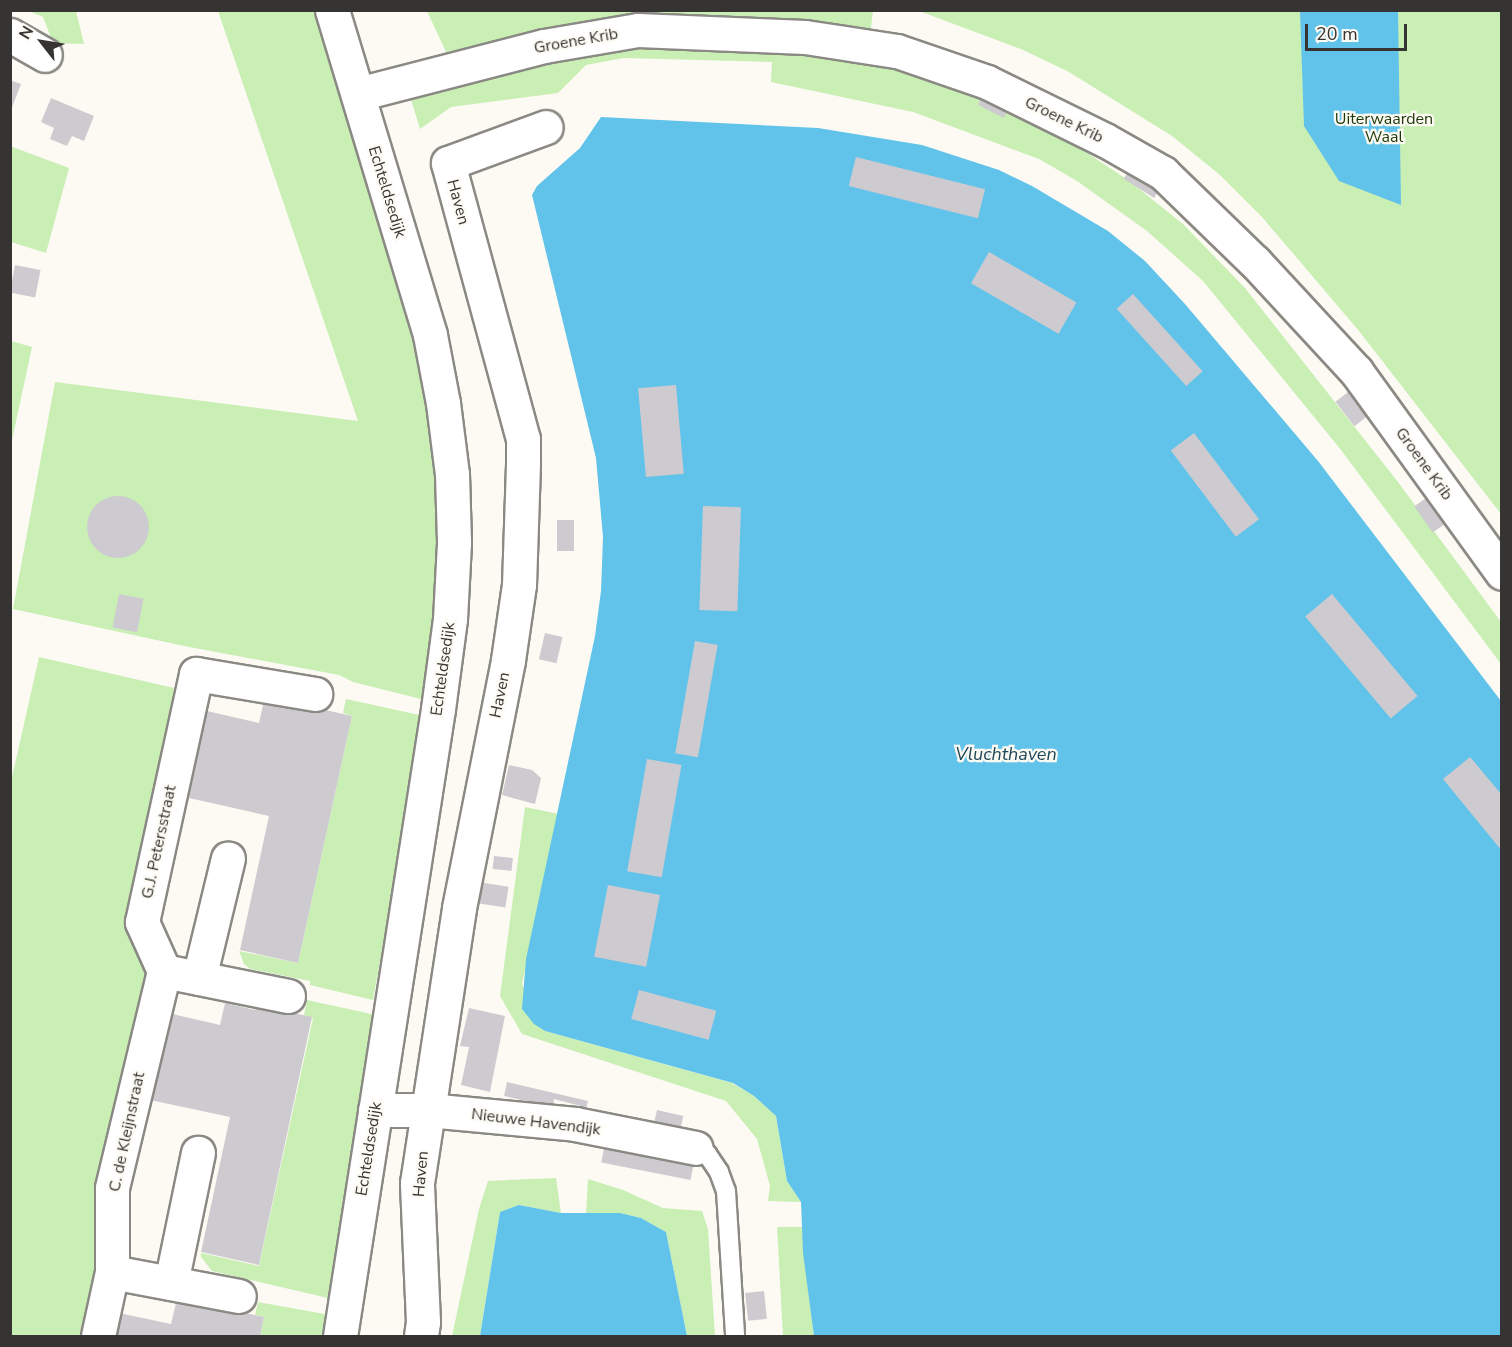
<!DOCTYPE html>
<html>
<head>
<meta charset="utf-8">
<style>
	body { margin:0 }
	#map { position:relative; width:1512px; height:1347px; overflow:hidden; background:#fdfaf4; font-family:"Nunito Sans",sans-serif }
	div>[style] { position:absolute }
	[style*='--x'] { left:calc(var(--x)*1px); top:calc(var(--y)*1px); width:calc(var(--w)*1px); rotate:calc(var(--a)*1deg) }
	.green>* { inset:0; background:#c9efb5 }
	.water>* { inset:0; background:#62c3ea }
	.building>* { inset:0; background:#cecbd0; transform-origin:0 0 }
	.round { border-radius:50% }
	.roads { filter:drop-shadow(2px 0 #8b8983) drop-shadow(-2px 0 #8b8983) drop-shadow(0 2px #8b8983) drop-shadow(0 -2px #8b8983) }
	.lane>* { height:18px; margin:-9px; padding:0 9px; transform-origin:9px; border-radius:9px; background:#fff }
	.street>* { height:33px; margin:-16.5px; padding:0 16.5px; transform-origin:16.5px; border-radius:16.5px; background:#fff }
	span { translate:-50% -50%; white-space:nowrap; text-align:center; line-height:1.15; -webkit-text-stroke:4.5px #fdfaf4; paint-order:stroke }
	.street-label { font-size:16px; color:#353432 }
	.park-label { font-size:16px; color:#1c3806 }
	.water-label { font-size:18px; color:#1e4859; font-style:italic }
	.frame { position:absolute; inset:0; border:12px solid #353432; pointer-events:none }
	.north { position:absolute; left:12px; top:12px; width:60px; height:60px; -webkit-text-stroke:4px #fdfaf4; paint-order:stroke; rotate:301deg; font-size:16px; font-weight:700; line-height:24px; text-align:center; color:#353432 }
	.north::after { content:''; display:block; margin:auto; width:21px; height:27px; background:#353432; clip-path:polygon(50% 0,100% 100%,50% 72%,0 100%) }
	.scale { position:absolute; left:1305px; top:24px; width:102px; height:27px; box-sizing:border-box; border:3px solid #353432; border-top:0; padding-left:8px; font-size:18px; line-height:21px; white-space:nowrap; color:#353432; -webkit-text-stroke:4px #fdfaf4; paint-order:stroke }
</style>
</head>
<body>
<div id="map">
	<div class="green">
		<i style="clip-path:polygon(29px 11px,76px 11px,84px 44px,53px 43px,43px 17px)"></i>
		<i style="clip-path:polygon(218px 11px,316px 11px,419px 346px,435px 440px,440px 519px,437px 612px,425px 700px,353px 682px,339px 675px,184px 646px,13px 609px,55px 382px,358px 421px)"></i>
		<i style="clip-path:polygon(427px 11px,873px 11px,870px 36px,522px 36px,446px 52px)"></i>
		<i style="clip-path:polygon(919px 11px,1501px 11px,1501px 514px,1359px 331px,1262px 217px,1220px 175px,1172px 136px,1069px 72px,1021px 49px)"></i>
		<i style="clip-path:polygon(634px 40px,816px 53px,913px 74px,971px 91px,1063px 137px,1128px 180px,1183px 224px,1245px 288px,1398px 482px,1501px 622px,1501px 664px,1341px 450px,1203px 281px,1147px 231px,1077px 181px,1039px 159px,913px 112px,771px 82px,772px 62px,624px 58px,586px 65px,558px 93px,451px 107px,420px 129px,409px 93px)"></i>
		<i style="clip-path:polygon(10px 146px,69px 168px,46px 253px,11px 242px)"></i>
		<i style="clip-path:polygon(11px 341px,32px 347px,11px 445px,10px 341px)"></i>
		<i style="clip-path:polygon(39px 657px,174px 688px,132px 926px,148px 969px,94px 1235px,96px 1282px,84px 1336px,11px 1336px,10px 786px)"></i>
		<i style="clip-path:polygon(346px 699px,424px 716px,373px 1000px,310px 985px,310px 981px,250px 969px,244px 964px,239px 951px,298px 963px,352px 716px,343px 713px)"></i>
		<i style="clip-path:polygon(525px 807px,559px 814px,522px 984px,545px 1031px,732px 1083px,754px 1096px,776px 1116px,787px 1181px,801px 1202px,768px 1201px,770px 1186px,757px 1139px,726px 1101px,522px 1034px,500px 996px)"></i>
		<i style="clip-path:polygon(307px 1000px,376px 1015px,332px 1299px,212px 1271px,201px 1257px,201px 1253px,259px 1266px,313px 1018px,304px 1015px)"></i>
		<i style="clip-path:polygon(556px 1178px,561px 1213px,519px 1205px,500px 1212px,480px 1336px,452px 1336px,479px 1209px,488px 1181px)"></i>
		<i style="clip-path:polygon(588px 1179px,623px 1190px,663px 1208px,702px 1211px,708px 1229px,715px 1336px,687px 1336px,666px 1232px,641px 1218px,620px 1213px,586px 1213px)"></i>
		<i style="clip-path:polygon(777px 1227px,802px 1227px,814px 1336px,783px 1336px)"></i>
		<i style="clip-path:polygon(258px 1302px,330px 1315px,326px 1336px,260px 1336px,264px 1317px,255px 1315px)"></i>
	</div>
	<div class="water">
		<i style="clip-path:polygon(1300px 11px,1398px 11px,1401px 205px,1339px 181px,1304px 126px)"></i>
		<i style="clip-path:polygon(601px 117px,818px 128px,922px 145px,999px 170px,1032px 186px,1108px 231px,1145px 261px,1185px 304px,1318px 461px,1501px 701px,1501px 1336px,814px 1336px,803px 1253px,801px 1202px,787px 1181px,776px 1116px,754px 1096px,733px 1083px,545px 1031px,534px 1024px,522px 1009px,526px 959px,595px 636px,601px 591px,603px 537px,596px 458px,532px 195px,537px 186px,580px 148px)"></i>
		<i style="clip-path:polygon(519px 1205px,561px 1213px,620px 1213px,641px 1218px,666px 1232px,687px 1336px,480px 1336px,500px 1212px)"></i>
	</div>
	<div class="building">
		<i style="clip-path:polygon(10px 80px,21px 84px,11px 110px,10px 110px)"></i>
		<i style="left:987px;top:87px;width:29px;height:20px;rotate:27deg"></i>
		<i style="clip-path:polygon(51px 98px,94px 116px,84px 141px,72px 136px,67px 146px,50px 139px,54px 128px,41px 122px)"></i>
		<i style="left:856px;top:157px;width:133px;height:30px;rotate:14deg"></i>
		<i style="left:1131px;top:167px;width:36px;height:14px;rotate:32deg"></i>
		<i style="left:989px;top:252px;width:101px;height:36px;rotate:30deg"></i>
		<i style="left:15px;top:265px;width:26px;height:28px;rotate:11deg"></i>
		<i style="left:1133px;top:294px;width:104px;height:22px;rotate:48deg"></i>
		<i style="left:676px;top:385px;width:89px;height:38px;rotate:85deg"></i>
		<i style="left:1348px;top:392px;width:31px;height:16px;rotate:52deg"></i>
		<i style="left:1194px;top:433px;width:108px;height:29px;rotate:53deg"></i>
		<i style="left:1429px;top:496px;width:32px;height:18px;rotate:55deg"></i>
		<i class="round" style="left:87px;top:496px;width:62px;height:62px"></i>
		<i style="left:703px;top:506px;width:38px;height:104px;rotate:2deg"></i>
		<i style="left:557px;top:520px;width:17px;height:31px"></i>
		<i style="left:119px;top:594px;width:25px;height:34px;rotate:11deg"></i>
		<i style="left:1332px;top:594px;width:133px;height:35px;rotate:50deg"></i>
		<i style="left:545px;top:633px;width:18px;height:27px;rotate:13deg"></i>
		<i style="left:695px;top:641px;width:23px;height:114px;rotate:10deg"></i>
		<i style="clip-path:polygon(264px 701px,294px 708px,295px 703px,352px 716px,298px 963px,240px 950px,269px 816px,189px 798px,207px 711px,259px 723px)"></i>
		<i style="clip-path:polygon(1470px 757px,1502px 795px,1502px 851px,1443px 779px)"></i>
		<i style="left:647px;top:759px;width:35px;height:114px;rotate:10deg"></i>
		<i style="clip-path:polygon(509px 765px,532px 770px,541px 778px,535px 804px,502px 795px)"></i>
		<i style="left:494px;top:856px;width:19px;height:13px;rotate:6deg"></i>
		<i style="left:478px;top:882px;width:31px;height:21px;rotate:9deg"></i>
		<i style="left:608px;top:885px;width:53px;height:73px;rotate:11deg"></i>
		<i style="left:639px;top:990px;width:80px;height:30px;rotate:15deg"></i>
		<i style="clip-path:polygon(225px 1003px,255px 1010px,256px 1005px,312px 1017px,259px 1265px,201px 1252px,230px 1117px,150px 1100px,168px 1013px,220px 1025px)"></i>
		<i style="clip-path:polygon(469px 1008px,505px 1016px,490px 1092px,461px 1085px,469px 1047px,460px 1046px)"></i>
		<i style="clip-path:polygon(507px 1082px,588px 1101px,585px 1113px,579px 1112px,581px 1106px,554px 1099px,553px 1107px,504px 1096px)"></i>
		<i style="left:657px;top:1110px;width:27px;height:18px;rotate:13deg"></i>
		<i style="left:606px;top:1138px;width:91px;height:25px;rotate:11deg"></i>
		<i style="left:764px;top:1291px;width:28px;height:19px;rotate:84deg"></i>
		<i style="clip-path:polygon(176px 1303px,206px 1309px,207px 1305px,264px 1317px,260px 1336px,115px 1336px,119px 1313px,171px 1324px)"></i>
	</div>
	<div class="roads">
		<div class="lane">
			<i style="--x:696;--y:1148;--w:13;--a:29"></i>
			<i style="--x:707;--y:1154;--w:22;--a:56"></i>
			<i style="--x:719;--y:1172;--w:20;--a:70"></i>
			<i style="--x:726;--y:1191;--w:145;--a:86.4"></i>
		</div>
		<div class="street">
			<i style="--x:332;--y:10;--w:339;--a:73.2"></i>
			<i style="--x:430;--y:335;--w:69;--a:79.2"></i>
			<i style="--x:443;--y:403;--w:72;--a:82.8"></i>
			<i style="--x:452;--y:474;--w:69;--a:88.3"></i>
			<i style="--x:454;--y:543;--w:76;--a:93"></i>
			<i style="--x:450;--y:619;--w:91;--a:97.6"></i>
			<i style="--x:438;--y:709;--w:635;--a:98.88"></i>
			<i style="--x:10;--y:35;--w:40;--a:29.7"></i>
			<i style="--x:358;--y:94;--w:192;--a:-14.5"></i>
			<i style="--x:544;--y:46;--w:95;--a:-9.7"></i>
			<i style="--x:638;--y:30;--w:167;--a:2.4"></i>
			<i style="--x:805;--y:37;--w:93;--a:8.7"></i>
			<i style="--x:897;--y:51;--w:95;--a:19"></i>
			<i style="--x:987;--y:82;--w:131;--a:26.2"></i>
			<i style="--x:1105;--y:140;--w:67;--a:29.6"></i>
			<i style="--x:1163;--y:173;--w:128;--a:44.1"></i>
			<i style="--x:1255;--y:262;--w:149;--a:47.2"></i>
			<i style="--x:1356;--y:371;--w:249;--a:54.1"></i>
			<i style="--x:164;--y:971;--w:223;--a:103.5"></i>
			<i style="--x:112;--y:1188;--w:84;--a:90"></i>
			<i style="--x:112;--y:1272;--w:129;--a:10.7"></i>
			<i style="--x:199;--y:978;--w:123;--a:-76.4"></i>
			<i style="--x:288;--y:996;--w:126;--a:-168.6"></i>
			<i style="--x:164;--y:971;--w:54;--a:-114.2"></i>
			<i style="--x:142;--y:922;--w:254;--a:-77.7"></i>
			<i style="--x:196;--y:674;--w:121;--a:9.5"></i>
			<i style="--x:375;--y:1110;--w:53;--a:0"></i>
			<i style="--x:428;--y:1110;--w:148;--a:5.4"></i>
			<i style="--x:575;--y:1124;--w:123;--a:11.2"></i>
			<i style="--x:171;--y:1283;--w:133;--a:-78.3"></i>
			<i style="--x:98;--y:1336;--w:66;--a:-77.7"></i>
			<i style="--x:421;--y:1336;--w:14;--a:-82"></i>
			<i style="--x:423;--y:1322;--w:139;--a:-92.5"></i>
			<i style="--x:417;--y:1183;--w:278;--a:-81.3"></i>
			<i style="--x:459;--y:908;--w:253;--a:-78.8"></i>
			<i style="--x:508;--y:660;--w:76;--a:-81.7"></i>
			<i style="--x:519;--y:585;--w:123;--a:-88.1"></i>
			<i style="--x:523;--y:462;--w:23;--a:-90"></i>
			<i style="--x:523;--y:439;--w:286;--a:-105.2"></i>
			<i style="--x:448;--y:163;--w:104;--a:-20.2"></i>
		</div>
	</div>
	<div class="street-label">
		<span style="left:576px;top:41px;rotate:-10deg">Groene Krib</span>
		<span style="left:1064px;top:120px;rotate:26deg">Groene Krib</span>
		<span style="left:387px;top:192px;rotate:73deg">Echteldsedijk</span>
		<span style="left:458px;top:202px;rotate:75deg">Haven</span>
		<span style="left:1424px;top:464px;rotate:54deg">Groene Krib</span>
		<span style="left:443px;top:669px;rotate:-82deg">Echteldsedijk</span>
		<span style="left:500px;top:695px;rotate:-78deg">Haven</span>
		<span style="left:159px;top:842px;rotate:-78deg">G.J. Petersstraat</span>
		<span style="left:536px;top:1122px;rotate:7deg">Nieuwe Havendijk</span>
		<span style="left:127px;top:1132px;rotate:-78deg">C. de Kleijnstraat</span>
		<span style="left:369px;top:1149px;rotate:-81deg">Echteldsedijk</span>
		<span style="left:421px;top:1174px;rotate:-85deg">Haven</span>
	</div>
	<div class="park-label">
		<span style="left:1384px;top:128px">Uiterwaarden<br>Waal</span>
	</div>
	<div class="water-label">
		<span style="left:1006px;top:754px">Vluchthaven</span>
	</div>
	<div class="frame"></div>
	<div class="north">N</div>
	<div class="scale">20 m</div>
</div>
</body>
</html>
